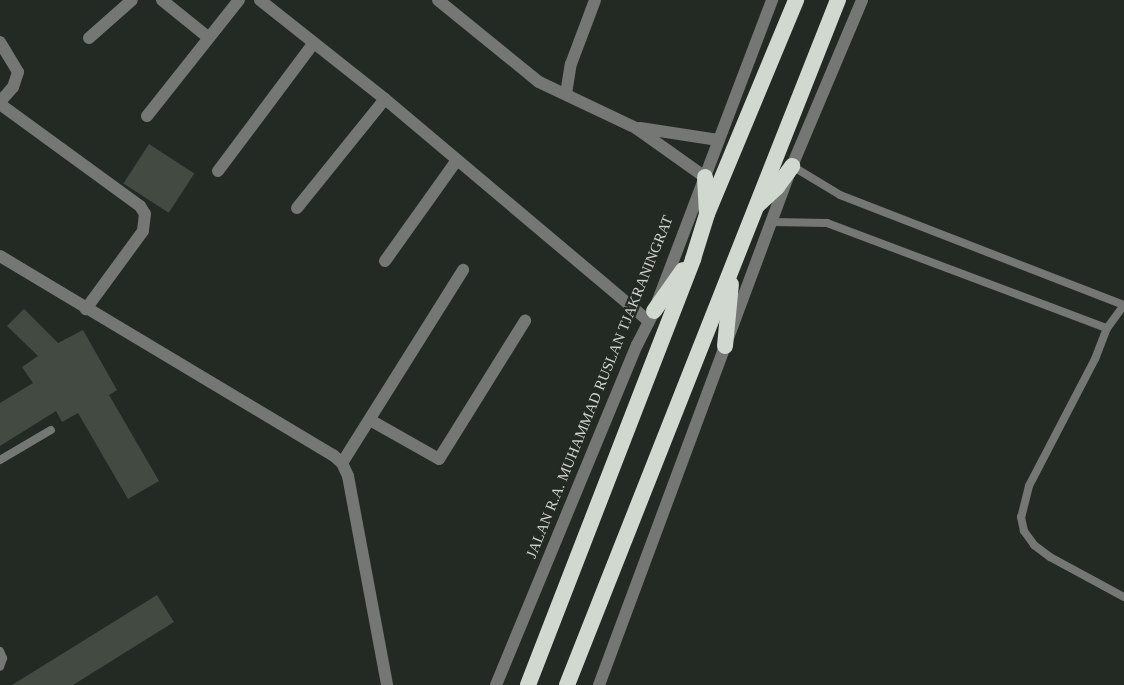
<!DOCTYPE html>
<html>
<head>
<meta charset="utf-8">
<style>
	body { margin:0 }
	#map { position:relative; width:1124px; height:685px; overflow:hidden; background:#232a23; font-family:"Times New Roman",serif }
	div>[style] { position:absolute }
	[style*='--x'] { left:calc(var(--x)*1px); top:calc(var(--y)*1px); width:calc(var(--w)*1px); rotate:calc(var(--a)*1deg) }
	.building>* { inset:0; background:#434a42; transform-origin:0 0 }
	.service>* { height:8px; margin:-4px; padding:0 4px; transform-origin:4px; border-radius:4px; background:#747774 }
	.minor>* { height:12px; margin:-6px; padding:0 6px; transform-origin:6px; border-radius:6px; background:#747774 }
	.tertiary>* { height:12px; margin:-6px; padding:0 6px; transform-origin:6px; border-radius:6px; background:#747774 }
	.trunk>* { height:16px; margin:-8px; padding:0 8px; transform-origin:8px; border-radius:8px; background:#d0d8d0 }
	span { translate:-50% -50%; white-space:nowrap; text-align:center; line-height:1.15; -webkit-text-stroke:4.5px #232a23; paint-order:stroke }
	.street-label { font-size:15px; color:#d2d6d2 }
</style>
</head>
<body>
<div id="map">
	<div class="building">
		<i style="left:149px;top:144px;width:54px;height:47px;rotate:33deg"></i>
		<i style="clip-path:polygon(24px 309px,58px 343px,83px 330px,117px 390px,109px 395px,159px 481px,128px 499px,78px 413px,62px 422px,56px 411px,0 446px,0 403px,33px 383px,22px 367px,38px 356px,7px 326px)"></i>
		<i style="clip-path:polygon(157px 595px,174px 622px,73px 685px,12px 685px)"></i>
	</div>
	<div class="service">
		<i style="--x:792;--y:166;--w:56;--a:31.1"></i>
		<i style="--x:840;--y:195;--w:305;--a:21.2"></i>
		<i style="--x:1124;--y:305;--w:29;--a:126"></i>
		<i style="--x:1107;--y:328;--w:33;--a:111"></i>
		<i style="--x:1095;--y:359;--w:143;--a:117.5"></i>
		<i style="--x:1029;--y:486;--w:32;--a:104"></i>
		<i style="--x:1021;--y:517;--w:14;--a:78"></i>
		<i style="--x:1024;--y:531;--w:17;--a:54"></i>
		<i style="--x:1034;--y:545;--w:20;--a:37"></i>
		<i style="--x:1050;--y:557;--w:84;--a:28.4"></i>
		<i style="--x:772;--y:222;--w:55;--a:1"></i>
		<i style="--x:827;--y:223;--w:299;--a:20.6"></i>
		<i style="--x:0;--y:460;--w:59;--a:-30.5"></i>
		<i style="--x:0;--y:651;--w:8;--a:67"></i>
		<i style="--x:3;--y:658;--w:9;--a:108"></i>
	</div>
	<div class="minor">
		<i style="--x:162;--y:0;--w:60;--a:39"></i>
		<i style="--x:260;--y:0;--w:159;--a:38.4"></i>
		<i style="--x:385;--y:99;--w:345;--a:40.1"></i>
		<i style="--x:438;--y:0;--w:130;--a:39.1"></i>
		<i style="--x:539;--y:82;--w:107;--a:25.4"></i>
		<i style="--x:636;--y:128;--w:85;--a:35.4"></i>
		<i style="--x:89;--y:38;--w:57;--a:-41.5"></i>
		<i style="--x:0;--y:42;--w:35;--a:59"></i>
		<i style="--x:18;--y:72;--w:16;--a:108"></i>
		<i style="--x:13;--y:87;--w:20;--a:131"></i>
		<i style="--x:566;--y:94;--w:30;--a:-81"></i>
		<i style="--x:571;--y:64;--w:68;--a:-69.4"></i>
		<i style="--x:0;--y:104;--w:173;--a:36.1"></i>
		<i style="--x:140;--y:206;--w:9;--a:58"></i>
		<i style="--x:145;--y:214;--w:17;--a:97"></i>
		<i style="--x:143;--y:231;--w:97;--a:126.2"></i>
		<i style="--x:147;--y:116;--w:148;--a:-51.6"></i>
		<i style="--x:640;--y:128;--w:79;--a:8.7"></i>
		<i style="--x:218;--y:171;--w:159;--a:-53.2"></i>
		<i style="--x:297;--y:208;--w:140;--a:-51.1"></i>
		<i style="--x:0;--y:256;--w:388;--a:30.9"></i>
		<i style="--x:333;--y:455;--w:12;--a:42"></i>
		<i style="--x:342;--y:463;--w:14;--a:65"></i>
		<i style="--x:348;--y:476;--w:213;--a:79.4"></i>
		<i style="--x:385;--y:261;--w:124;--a:-54.5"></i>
		<i style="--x:370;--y:420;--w:79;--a:29.5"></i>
		<i style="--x:439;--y:459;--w:163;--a:-58.1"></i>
		<i style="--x:342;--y:463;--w:228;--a:-57.9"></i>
	</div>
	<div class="tertiary">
		<i style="--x:496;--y:685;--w:368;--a:-67.5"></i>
		<i style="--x:637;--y:345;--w:38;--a:-63"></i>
		<i style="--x:654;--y:311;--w:333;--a:-69.2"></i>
		<i style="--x:599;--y:685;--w:554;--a:-69.6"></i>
		<i style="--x:792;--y:166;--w:180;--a:-67.1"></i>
	</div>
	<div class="trunk">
		<i style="--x:705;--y:177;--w:36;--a:87"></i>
		<i style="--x:759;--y:204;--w:25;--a:-43"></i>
		<i style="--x:777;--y:187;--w:26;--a:-54"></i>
		<i style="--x:654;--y:311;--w:50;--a:-54.7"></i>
		<i style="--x:725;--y:346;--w:62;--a:-84.5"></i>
		<i style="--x:528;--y:685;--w:457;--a:-68.8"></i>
		<i style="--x:693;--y:259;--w:47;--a:-72.7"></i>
		<i style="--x:707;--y:214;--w:232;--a:-67.4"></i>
		<i style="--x:567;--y:685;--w:737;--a:-68.42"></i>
	</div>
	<div class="street-label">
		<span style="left:600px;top:387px;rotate:-68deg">JALAN R.A. MUHAMMAD RUSLAN TJAKRANINGRAT</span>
	</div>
</div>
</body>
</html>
